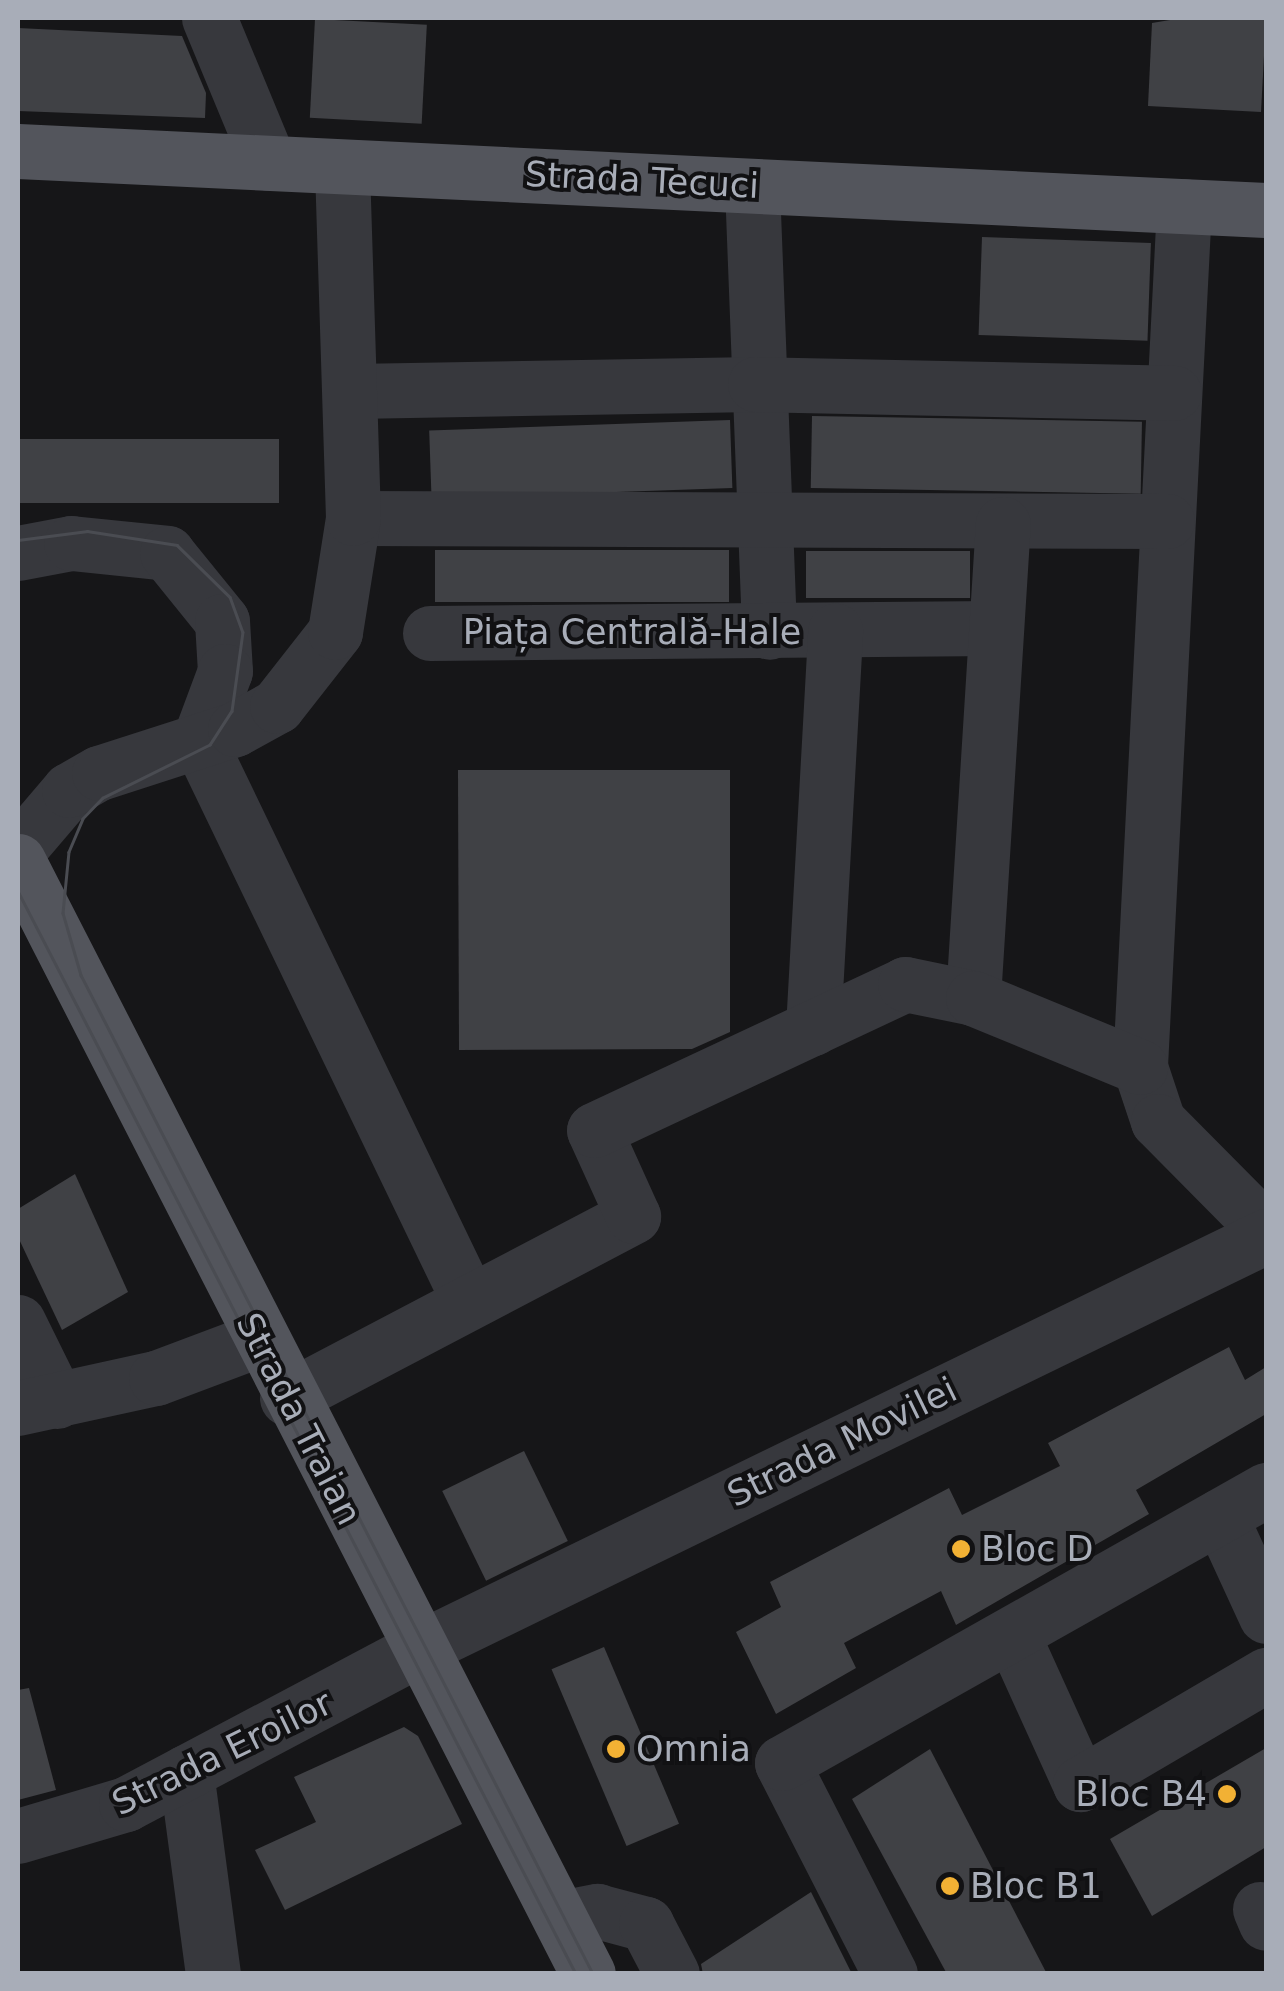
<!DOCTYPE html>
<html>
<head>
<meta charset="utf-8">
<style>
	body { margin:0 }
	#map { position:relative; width:1284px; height:1991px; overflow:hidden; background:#161618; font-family:"DejaVu Sans",sans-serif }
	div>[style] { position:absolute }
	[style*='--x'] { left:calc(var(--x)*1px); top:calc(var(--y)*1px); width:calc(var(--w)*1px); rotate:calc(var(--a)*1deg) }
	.building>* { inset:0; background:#404145; transform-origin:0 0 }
	.minor>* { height:55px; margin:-27.5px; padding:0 27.5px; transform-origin:27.5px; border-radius:27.5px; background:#37383d }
	.major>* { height:55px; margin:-27.5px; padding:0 27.5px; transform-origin:27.5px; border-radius:27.5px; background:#53555c }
	.tram>* { height:2.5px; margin:-1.25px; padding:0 1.25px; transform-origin:1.25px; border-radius:1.25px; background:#4a4c52 }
	.dots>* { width:28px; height:28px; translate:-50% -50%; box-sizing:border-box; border:5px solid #111113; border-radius:50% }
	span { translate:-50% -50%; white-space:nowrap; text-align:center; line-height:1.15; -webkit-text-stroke:8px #111113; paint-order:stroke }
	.street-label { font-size:35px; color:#a8adb8 }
	.poi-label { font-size:35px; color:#a8adb8 }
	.left { translate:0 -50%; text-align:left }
	.right { translate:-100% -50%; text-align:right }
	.frame { position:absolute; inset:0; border:20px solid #a8adb8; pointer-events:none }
</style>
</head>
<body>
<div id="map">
	<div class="building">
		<i style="clip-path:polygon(1182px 18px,1266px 18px,1261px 112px,1148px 106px,1152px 23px)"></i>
		<i style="left:315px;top:19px;width:112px;height:99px;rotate:3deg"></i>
		<i style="clip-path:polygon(18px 28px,182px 36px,206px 93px,205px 118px,18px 111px)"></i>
		<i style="left:982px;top:237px;width:169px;height:98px;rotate:2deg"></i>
		<i style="left:812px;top:416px;width:330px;height:72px;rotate:1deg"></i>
		<i style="left:730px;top:420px;width:68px;height:301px;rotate:88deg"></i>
		<i style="left:18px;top:439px;width:261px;height:64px"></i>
		<i style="left:435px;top:550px;width:294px;height:52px"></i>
		<i style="left:806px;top:551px;width:164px;height:47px"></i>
		<i style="clip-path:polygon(458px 770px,730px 770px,730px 1032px,692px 1049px,459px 1050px)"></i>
		<i style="clip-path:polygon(75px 1174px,128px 1292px,62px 1330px,18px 1237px,18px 1209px)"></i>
		<i style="clip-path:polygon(1229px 1347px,1245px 1380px,1266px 1367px,1266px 1414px,1136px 1490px,1149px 1514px,956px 1625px,941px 1591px,844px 1643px,856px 1668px,776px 1714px,736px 1632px,781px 1607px,770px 1582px,949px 1488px,962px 1515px,1060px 1466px,1048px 1443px)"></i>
		<i style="left:524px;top:1451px;width:100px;height:91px;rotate:64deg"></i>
		<i style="left:604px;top:1647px;width:192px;height:57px;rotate:67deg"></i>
		<i style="clip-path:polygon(29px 1688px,56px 1790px,18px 1800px,18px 1690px)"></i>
		<i style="clip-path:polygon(404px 1727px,418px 1736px,462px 1824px,285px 1910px,255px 1850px,316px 1822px,294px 1777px)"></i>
		<i style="clip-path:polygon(1266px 1748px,1266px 1847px,1152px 1916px,1110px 1839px)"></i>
		<i style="clip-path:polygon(930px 1749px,1047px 1974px,947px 1974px,852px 1799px)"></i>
		<i style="clip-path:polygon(811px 1892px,852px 1974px,703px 1974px,701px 1964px)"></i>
	</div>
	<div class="minor">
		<i style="--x:209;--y:18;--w:157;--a:67.5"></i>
		<i style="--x:752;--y:186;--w:446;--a:87.8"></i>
		<i style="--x:1184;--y:206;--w:862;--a:92.93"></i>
		<i style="--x:1140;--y:1067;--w:57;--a:71.6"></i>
		<i style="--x:1158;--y:1121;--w:153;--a:45.3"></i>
		<i style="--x:353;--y:391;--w:402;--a:-1"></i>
		<i style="--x:755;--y:384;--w:419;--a:1.2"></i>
		<i style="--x:353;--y:518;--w:814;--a:0.21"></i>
		<i style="--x:18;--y:553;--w:54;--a:-10.7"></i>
		<i style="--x:71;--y:543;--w:97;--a:5.9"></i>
		<i style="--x:167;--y:553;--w:87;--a:51"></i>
		<i style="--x:222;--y:621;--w:50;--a:86.6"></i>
		<i style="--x:225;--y:671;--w:75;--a:110.4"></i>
		<i style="--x:199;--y:741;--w:622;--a:64.26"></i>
		<i style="--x:430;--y:633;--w:564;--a:-0.51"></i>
		<i style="--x:18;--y:850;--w:79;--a:-49.6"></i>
		<i style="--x:69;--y:790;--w:34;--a:-30"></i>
		<i style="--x:99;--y:773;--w:143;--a:-17.9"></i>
		<i style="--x:235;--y:729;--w:48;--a:-28.7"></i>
		<i style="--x:277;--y:706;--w:94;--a:-51.9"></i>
		<i style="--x:335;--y:632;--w:115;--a:-81"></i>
		<i style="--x:353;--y:518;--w:351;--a:-91.8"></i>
		<i style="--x:973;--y:998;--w:475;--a:-86.4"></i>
		<i style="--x:813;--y:1028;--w:398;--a:-86.8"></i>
		<i style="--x:18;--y:1322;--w:88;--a:63.7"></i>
		<i style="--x:287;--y:1398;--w:391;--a:-27.7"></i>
		<i style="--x:633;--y:1216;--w:94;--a:-114.4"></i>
		<i style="--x:594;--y:1130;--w:344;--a:-25.1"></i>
		<i style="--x:905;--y:984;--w:69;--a:11.6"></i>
		<i style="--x:973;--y:998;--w:181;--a:22.4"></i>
		<i style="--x:18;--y:1408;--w:141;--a:-12.3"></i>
		<i style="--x:156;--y:1378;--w:108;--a:-20.6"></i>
		<i style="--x:1220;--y:1516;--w:110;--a:65.3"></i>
		<i style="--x:1012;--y:1634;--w:165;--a:65.6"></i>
		<i style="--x:1080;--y:1784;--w:216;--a:-30.4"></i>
		<i style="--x:186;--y:1772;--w:204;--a:82.4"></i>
		<i style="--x:18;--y:1836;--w:113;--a:-16.5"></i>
		<i style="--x:126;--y:1804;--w:340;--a:-27.9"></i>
		<i style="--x:426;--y:1645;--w:934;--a:-25.96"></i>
		<i style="--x:1260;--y:1909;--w:15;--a:67"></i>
		<i style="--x:560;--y:1918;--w:38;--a:-11"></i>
		<i style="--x:597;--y:1911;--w:51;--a:14.9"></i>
		<i style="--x:646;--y:1924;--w:56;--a:62.5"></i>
		<i style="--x:890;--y:1974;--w:237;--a:-117.1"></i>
		<i style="--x:782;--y:1763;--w:556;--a:-29.43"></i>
	</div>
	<div class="major">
		<i style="--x:18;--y:151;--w:1249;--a:2.71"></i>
		<i style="--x:18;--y:861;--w:1250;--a:62.88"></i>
	</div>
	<div class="tram">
		<i style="--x:18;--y:540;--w:70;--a:-7.4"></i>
		<i style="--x:87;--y:531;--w:91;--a:8.8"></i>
		<i style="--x:177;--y:545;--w:74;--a:44.5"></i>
		<i style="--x:230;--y:597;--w:37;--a:70"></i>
		<i style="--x:243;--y:632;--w:80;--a:97.9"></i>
		<i style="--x:232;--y:711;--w:40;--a:122.9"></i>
		<i style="--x:210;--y:745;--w:119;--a:153.6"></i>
		<i style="--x:103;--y:798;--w:29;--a:134"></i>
		<i style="--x:83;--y:819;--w:36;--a:113"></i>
		<i style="--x:69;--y:852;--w:61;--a:95.6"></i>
		<i style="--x:63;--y:913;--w:65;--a:73.8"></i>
		<i style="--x:81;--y:975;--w:1123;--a:62.86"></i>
		<i style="--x:18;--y:891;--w:1218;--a:62.74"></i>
	</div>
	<div class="dots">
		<i style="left:961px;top:1549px;background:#f2b134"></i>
		<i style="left:616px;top:1749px;background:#f2b134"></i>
		<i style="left:1227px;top:1794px;background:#f2b134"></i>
		<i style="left:950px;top:1886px;background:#f2b134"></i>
	</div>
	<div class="street-label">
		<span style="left:642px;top:180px;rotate:3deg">Strada Tecuci</span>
		<span style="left:632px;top:632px">Piața Centrală-Hale</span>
		<span style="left:299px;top:1419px;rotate:63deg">Strada Traian</span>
		<span style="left:842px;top:1442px;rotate:-26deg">Strada Movilei</span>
		<span style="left:222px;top:1753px;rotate:-26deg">Strada Eroilor</span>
	</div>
	<div class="poi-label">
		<span class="left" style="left:981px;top:1549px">Bloc D</span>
		<span class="left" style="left:636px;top:1749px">Omnia</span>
		<span class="right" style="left:1207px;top:1794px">Bloc B4</span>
		<span class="left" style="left:970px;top:1886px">Bloc B1</span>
	</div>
	<div class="frame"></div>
</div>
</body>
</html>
